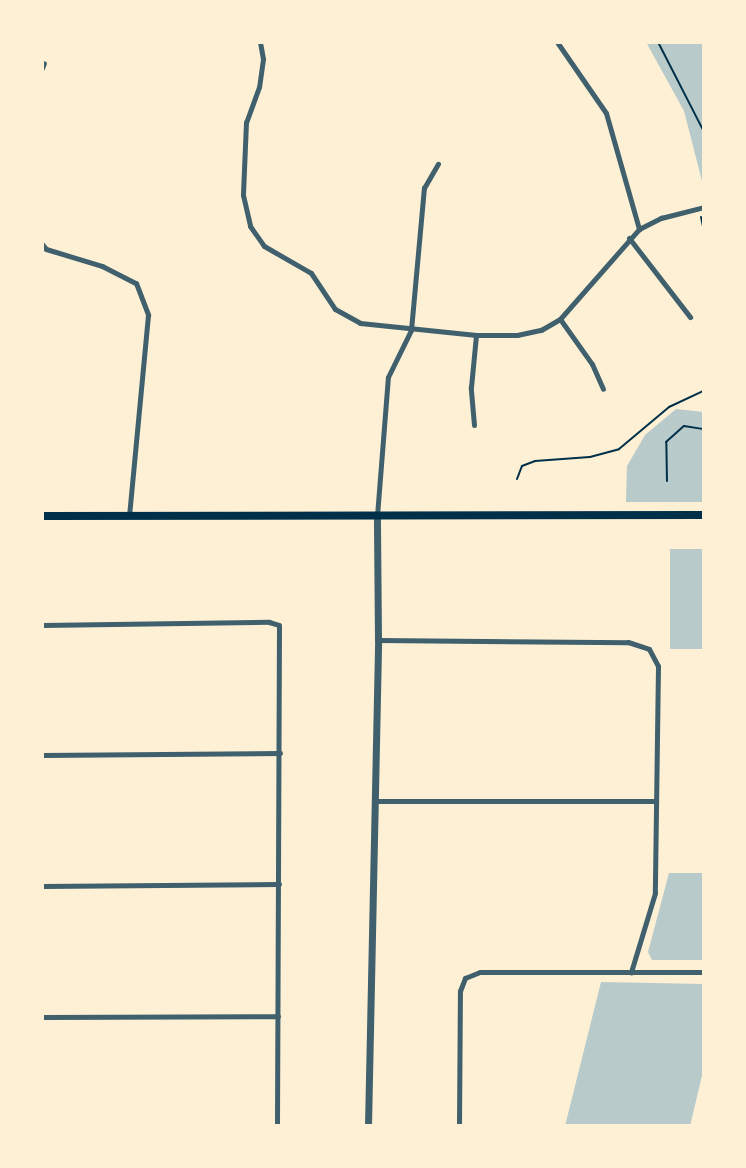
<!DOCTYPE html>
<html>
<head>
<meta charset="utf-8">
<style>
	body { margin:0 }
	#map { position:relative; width:746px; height:1168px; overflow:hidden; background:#fdf0d5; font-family:"Source Sans 3",sans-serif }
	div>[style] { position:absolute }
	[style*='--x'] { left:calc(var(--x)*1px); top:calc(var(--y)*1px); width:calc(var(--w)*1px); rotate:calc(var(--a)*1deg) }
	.green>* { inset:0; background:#b9caca; transform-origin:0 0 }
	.path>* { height:2px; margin:-1px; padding:0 1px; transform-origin:1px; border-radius:1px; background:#003049 }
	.minor>* { height:5px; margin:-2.5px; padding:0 2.5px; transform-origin:2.5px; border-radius:2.5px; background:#3f606c }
	.tertiary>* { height:7px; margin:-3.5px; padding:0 3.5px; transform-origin:3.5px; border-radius:3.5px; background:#3f606c }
	.secondary>* { height:8px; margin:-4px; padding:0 4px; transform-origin:4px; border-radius:4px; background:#003049 }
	span { translate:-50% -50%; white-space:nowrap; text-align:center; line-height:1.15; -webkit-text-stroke:6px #fdf0d5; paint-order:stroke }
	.frame { position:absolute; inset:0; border:44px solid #fdf0d5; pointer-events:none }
</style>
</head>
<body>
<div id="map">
	<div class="green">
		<i style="clip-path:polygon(646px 42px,704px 42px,704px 189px,684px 111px)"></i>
		<i style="clip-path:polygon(676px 409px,704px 412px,704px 502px,626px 502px,627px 466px,645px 435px)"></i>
		<i style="left:670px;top:549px;width:34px;height:100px"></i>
		<i style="clip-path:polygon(669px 873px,704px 873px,704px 960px,652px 960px,648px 952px)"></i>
		<i style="clip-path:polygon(601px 982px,704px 984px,704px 1067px,690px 1126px,565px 1126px)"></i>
	</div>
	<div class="path">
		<i style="--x:658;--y:42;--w:101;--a:62.9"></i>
		<i style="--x:701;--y:217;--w:14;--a:78"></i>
		<i style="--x:704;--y:375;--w:5;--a:90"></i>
		<i style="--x:517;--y:479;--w:14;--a:-69"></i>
		<i style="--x:522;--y:466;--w:14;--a:-21"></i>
		<i style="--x:535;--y:461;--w:55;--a:-4.2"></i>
		<i style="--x:590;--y:457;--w:30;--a:-15"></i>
		<i style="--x:619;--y:449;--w:65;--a:-40"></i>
		<i style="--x:669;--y:407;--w:38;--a:-25"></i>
		<i style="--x:667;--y:481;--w:39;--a:-91"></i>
		<i style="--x:666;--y:442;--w:24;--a:-42"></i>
		<i style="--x:684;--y:426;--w:20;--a:9"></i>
	</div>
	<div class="minor">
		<i style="--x:260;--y:42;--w:17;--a:80"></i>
		<i style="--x:263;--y:59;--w:28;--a:98"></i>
		<i style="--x:259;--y:87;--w:37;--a:110"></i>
		<i style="--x:246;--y:122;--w:73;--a:92.4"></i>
		<i style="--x:243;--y:195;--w:32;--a:77"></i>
		<i style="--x:250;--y:226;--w:24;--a:55"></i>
		<i style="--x:264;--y:246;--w:54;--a:29.9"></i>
		<i style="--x:311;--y:273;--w:43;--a:56.3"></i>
		<i style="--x:335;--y:309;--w:29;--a:29"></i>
		<i style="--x:360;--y:323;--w:117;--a:5.9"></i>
		<i style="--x:476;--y:335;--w:41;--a:0"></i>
		<i style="--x:517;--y:335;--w:25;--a:-12"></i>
		<i style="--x:541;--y:330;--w:22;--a:-30"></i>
		<i style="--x:560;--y:319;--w:120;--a:-48.7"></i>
		<i style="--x:639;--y:229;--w:25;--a:-27"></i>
		<i style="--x:661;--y:218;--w:44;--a:-14.3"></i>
		<i style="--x:557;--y:42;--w:86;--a:55.4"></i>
		<i style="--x:606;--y:113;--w:121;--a:74.1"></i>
		<i style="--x:42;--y:68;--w:5;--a:-68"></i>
		<i style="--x:629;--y:238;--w:100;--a:52.3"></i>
		<i style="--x:42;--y:244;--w:6;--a:51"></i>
		<i style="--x:46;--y:249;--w:59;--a:16.9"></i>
		<i style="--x:102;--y:266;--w:38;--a:27"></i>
		<i style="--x:136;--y:283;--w:34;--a:69"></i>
		<i style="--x:148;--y:315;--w:201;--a:95.4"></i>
		<i style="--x:560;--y:319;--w:55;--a:54.6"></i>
		<i style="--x:592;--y:364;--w:27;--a:66"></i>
		<i style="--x:474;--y:425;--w:38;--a:-95"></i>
		<i style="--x:471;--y:387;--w:52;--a:-84.5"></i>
		<i style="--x:377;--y:516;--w:139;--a:-85.5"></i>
		<i style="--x:388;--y:377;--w:52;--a:-63.9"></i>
		<i style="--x:411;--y:330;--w:143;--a:-84.8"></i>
		<i style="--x:424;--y:188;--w:28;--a:-60"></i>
		<i style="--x:42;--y:625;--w:227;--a:-0.8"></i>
		<i style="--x:269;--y:622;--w:10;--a:17"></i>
		<i style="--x:279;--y:625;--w:501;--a:90.23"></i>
		<i style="--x:378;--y:640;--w:250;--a:0.5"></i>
		<i style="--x:628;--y:642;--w:22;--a:18"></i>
		<i style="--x:649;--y:649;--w:19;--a:62"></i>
		<i style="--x:658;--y:666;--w:227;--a:90.8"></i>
		<i style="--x:655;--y:893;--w:83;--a:106.9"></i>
		<i style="--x:42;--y:755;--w:238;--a:-0.5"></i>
		<i style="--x:375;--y:801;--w:281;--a:0"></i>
		<i style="--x:42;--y:886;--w:237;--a:-0.5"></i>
		<i style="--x:42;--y:1017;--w:236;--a:-0.2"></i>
		<i style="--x:459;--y:1126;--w:135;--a:-89.6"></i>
		<i style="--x:460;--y:991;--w:14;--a:-69"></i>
		<i style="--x:465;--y:978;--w:16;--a:-22"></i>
		<i style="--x:480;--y:972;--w:224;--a:0"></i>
	</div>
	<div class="tertiary">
		<i style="--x:368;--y:1126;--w:486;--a:-88.8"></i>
		<i style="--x:378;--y:640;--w:124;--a:-90.5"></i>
	</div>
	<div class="secondary">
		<i style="--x:42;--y:516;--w:662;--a:-0.09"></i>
	</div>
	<div class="frame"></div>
</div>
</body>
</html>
